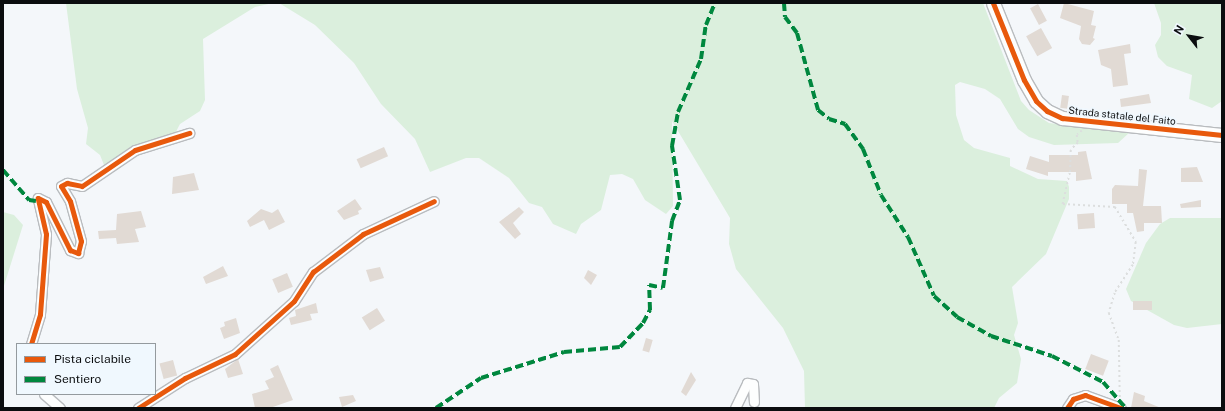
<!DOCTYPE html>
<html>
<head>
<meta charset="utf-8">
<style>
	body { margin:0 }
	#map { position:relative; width:1225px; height:411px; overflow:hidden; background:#f4f7fa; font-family:"Public Sans",sans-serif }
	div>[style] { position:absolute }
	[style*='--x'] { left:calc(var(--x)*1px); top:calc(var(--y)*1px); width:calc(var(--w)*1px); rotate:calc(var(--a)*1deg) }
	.green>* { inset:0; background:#dbefdd }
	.building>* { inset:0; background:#e1dad4; transform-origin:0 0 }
	.path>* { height:1.5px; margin-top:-0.75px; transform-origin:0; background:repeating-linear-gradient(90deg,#dcdede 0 2px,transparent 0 5px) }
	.roads { filter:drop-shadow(1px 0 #b9bcbf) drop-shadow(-1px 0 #b9bcbf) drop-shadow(0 1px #b9bcbf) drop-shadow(0 -1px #b9bcbf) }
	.street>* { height:9px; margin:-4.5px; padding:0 4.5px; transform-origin:4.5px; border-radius:4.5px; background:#fdfefe }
	.secondary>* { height:13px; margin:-6.5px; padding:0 6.5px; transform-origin:6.5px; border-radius:6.5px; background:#fdfefe }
	.quiet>* { height:4px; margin-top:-2px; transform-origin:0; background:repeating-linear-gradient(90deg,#00873e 0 8px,transparent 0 12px) }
	.cycleway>* { height:5px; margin:-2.5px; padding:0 2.5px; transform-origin:2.5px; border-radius:2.5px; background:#e8590c }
	span { translate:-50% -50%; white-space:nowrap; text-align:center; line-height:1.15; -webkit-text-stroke:3.5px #f0f8fe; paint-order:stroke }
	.street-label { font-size:10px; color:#0b0d0f }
	.frame { position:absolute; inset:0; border:4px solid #0b0d0f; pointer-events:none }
	.legend { position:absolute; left:16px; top:343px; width:140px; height:52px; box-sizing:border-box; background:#f0f8fe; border:1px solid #949a9e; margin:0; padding:5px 7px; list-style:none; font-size:12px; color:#0b0d0f }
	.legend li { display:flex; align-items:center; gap:8px; height:20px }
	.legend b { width:20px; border:1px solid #949a9e }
	.north { position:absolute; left:1169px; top:16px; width:40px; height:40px; -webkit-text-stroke:3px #f0f8fe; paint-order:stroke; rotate:301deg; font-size:11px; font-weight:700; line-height:16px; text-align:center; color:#0b0d0f }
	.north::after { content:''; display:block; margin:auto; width:14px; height:18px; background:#0b0d0f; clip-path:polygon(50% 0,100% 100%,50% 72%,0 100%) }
</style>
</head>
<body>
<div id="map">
	<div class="green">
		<i style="clip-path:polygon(66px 3px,273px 3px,255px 7px,203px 39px,205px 100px,200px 111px,180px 124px,169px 145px,134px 153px,85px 188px,83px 180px,104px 165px,100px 155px,86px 144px,88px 128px,77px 89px)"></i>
		<i style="clip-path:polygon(279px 3px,983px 3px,1021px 101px,1029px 110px,1049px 123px,1129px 133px,1118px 143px,1054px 145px,1029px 137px,1018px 129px,1000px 99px,985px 89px,960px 82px,955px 85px,956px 115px,964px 140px,974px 148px,1010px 158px,1010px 166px,1038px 179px,1067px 181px,1069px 187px,1069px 199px,1046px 254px,1012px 287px,1018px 323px,1014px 335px,1021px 359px,1017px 383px,999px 398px,994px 408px,805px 408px,804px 371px,783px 328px,736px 269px,729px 244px,730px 218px,672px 121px,673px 206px,666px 214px,645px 200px,633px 179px,622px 174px,610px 175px,601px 210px,581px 224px,576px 234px,553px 224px,542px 207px,529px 203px,509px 178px,479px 158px,466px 158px,430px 172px,415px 139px,381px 104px,354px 63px,315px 25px)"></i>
		<i style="clip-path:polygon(1154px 3px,1222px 3px,1222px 101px,1212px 108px,1189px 99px,1192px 75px,1167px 66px,1158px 57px,1155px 45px,1161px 35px,1161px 23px)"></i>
		<i style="clip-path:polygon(3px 212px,14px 215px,23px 225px,3px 289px)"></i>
		<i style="clip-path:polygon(1170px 218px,1222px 218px,1222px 324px,1187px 328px,1174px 325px,1131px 301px,1126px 289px,1146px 243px,1160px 224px)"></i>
	</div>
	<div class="building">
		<i style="clip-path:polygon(1064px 3px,1094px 11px,1091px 25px,1096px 26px,1093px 38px,1095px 39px,1090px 45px,1082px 44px,1079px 39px,1081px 26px,1060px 18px)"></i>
		<i style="left:1038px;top:4px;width:19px;height:9px;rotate:62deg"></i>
		<i style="left:1041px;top:28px;width:23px;height:17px;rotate:61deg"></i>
		<i style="clip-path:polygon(1130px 44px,1131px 53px,1124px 54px,1128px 85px,1113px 87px,1111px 69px,1101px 65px,1098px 50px)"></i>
		<i style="clip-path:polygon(1149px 94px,1151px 103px,1121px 107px,1120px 99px)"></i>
		<i style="left:1062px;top:95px;width:7px;height:13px;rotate:8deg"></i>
		<i style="left:384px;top:147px;width:10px;height:30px;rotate:66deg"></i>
		<i style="clip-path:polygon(1086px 151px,1092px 179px,1076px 181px,1076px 172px,1048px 172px,1048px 176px,1026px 169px,1030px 156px,1049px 162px,1049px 155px,1078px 155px,1078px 152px)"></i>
		<i style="clip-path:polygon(1197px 167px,1203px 182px,1181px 182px,1181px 168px)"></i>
		<i style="clip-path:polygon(1139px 169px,1147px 170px,1143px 206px,1161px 206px,1162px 223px,1144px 223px,1144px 231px,1137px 232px,1133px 213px,1127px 213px,1127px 204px,1112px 204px,1112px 189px,1115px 185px,1138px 186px)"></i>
		<i style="clip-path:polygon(194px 173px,199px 190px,172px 194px,173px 177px)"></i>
		<i style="clip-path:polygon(355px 199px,362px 209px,358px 211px,359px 214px,344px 220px,337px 211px)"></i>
		<i style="clip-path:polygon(1201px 200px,1201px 207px,1181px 208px,1180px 204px)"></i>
		<i style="clip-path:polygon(519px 207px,524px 212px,513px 223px,521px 234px,515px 239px,499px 222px)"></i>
		<i style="clip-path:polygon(261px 209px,272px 213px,278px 209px,285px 222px,269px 230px,264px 220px,250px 227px,247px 221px)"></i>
		<i style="clip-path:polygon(141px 211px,146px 227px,135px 229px,139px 242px,117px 244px,116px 238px,99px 239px,98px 231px,116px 230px,117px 214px)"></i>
		<i style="left:1094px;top:213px;width:15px;height:17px;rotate:86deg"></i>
		<i style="clip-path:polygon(223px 266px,228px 276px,206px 284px,203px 277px)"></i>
		<i style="clip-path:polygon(380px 267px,384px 278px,370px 282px,366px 270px)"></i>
		<i style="clip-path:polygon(588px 270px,597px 275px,591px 285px,584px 278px)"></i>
		<i style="left:287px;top:273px;width:15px;height:16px;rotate:67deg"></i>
		<i style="left:1152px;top:301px;width:9px;height:19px;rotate:90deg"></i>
		<i style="clip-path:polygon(316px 303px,318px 313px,310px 314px,312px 320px,291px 325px,289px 318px,296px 316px,295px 310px)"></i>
		<i style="left:377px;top:308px;width:15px;height:18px;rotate:58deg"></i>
		<i style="clip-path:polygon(236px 318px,240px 333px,224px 339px,220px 328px,225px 326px,224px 322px)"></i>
		<i style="left:646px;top:338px;width:7px;height:13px;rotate:16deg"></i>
		<i style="left:1091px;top:354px;width:19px;height:16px;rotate:21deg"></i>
		<i style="clip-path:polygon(238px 359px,243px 374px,228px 378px,225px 369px)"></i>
		<i style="left:173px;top:360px;width:16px;height:14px;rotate:75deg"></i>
		<i style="clip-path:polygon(278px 365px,293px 400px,270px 408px,255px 408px,252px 394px,269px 389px,265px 381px,274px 377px,270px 369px)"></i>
		<i style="clip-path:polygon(691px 372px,696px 380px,686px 396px,681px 392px)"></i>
		<i style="clip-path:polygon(1134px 392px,1145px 396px,1144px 401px,1161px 408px,1131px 408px)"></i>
		<i style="clip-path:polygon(353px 395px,356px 401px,342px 407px,339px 397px)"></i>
	</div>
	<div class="path">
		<i style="--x:1082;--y:131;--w:6;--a:141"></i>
		<i style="--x:1077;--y:135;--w:8;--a:83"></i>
		<i style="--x:1078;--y:143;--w:10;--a:135"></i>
		<i style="--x:1071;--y:150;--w:23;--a:92"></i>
		<i style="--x:1070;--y:173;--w:32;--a:103"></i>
		<i style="--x:1063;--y:204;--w:52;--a:3.3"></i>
		<i style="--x:1115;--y:207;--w:41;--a:59"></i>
		<i style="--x:1136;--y:242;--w:23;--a:97"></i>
		<i style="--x:1133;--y:265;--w:33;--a:123"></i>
		<i style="--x:1115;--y:293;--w:21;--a:107"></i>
		<i style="--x:1109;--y:313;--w:29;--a:70"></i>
		<i style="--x:1119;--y:340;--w:58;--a:89"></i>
	</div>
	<div class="roads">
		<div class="street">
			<i style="--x:31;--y:344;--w:31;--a:-73"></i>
			<i style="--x:40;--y:314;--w:80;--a:-85.7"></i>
			<i style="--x:46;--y:234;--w:37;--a:-103"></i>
			<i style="--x:38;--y:198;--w:9;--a:27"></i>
			<i style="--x:46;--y:202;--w:54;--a:63.4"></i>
			<i style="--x:70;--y:250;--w:9;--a:21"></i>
			<i style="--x:78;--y:253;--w:12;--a:-76"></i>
			<i style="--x:81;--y:241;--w:41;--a:-105.4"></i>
			<i style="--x:70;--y:201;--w:17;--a:-121"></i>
			<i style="--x:61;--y:186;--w:7;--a:-27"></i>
			<i style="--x:67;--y:183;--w:15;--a:11"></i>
			<i style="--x:82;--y:186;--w:64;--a:-34.2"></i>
			<i style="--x:135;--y:150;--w:57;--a:-17.5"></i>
			<i style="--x:44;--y:394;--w:21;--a:41"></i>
			<i style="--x:138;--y:408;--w:56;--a:-32.6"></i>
			<i style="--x:185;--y:378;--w:55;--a:-25.6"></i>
			<i style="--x:235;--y:354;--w:79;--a:-41.9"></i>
			<i style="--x:294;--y:301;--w:35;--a:-57"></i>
			<i style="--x:313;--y:272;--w:63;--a:-37.2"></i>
			<i style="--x:363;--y:234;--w:78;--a:-24.9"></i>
			<i style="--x:735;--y:408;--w:28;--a:-64"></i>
			<i style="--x:747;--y:383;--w:6;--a:9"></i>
			<i style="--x:753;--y:384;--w:18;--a:87"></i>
			<i style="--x:1067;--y:408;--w:11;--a:-56"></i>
			<i style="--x:1073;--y:399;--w:13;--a:-18"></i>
			<i style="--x:1085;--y:395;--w:38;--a:20"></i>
		</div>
		<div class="secondary">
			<i style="--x:993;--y:3;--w:83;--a:68.1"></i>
			<i style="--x:1024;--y:80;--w:24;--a:60"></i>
			<i style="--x:1036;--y:101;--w:15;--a:42"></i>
			<i style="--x:1047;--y:111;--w:17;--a:25"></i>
			<i style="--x:1062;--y:118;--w:161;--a:6.1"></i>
		</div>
	</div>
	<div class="quiet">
		<i style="--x:784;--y:3;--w:14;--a:86"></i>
		<i style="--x:785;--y:17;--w:20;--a:53"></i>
		<i style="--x:797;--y:33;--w:80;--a:74.7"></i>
		<i style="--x:818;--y:110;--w:14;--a:39"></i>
		<i style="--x:829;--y:119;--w:17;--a:17"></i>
		<i style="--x:845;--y:124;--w:31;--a:54"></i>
		<i style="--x:863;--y:149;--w:49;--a:68.6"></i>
		<i style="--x:881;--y:195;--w:50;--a:57.3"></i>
		<i style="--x:908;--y:237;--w:64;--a:66.2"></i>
		<i style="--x:934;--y:296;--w:31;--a:42"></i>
		<i style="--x:957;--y:317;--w:39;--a:29"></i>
		<i style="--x:991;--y:336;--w:64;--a:18.2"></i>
		<i style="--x:1052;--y:356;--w:57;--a:27"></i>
		<i style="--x:1103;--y:382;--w:35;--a:49"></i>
		<i style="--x:3;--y:170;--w:40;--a:49"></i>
		<i style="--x:29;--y:200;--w:7;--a:8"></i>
		<i style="--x:436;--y:408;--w:54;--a:-33.7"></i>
		<i style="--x:481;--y:378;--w:87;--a:-17.4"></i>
		<i style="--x:564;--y:352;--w:56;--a:-5.1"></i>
		<i style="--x:620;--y:347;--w:33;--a:-46"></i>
		<i style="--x:643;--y:323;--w:15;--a:-62"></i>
		<i style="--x:650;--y:310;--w:25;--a:-92"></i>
		<i style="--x:649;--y:285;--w:14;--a:12"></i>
		<i style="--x:663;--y:288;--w:68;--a:-82.3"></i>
		<i style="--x:672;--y:221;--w:22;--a:-69"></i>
		<i style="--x:680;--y:200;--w:55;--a:-98.4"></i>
		<i style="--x:672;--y:146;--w:35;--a:-80"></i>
		<i style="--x:678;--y:112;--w:58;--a:-66.5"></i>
		<i style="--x:701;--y:59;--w:34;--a:-82"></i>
		<i style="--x:706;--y:25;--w:24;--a:-68"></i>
	</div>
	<div class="cycleway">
		<i style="--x:993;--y:3;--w:83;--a:68.1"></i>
		<i style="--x:1024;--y:80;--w:24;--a:60"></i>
		<i style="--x:1036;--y:101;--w:15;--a:42"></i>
		<i style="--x:1047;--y:111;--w:17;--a:25"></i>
		<i style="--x:1062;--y:118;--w:161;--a:6.1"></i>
		<i style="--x:31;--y:344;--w:31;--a:-73"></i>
		<i style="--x:40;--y:314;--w:80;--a:-85.7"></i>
		<i style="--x:46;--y:234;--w:37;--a:-103"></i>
		<i style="--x:38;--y:198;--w:9;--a:27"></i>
		<i style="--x:46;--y:202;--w:54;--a:63.4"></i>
		<i style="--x:70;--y:250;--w:9;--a:21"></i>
		<i style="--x:78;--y:253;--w:12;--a:-76"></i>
		<i style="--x:81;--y:241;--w:41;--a:-105.4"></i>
		<i style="--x:70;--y:201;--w:17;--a:-121"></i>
		<i style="--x:61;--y:186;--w:7;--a:-27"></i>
		<i style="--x:67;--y:183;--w:15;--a:11"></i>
		<i style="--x:82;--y:186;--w:64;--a:-34.2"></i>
		<i style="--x:135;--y:150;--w:57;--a:-17.5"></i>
		<i style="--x:138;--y:408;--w:56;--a:-32.6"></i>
		<i style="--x:185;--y:378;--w:55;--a:-25.6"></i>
		<i style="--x:235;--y:354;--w:79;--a:-41.9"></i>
		<i style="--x:294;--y:301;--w:35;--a:-57"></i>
		<i style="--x:313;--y:272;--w:63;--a:-37.2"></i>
		<i style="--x:363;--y:234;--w:78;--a:-24.9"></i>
		<i style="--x:1067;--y:408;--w:11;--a:-56"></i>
		<i style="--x:1073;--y:399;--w:13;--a:-18"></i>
		<i style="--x:1085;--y:395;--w:38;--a:20"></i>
	</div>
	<div class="street-label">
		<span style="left:1122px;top:116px;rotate:6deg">Strada statale del Faito</span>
	</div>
	<div class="frame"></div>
	<ul class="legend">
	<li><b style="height:5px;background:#e8590c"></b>Pista ciclabile</li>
	<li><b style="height:5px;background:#00873e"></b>Sentiero</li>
	</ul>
	<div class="north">N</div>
</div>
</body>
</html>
